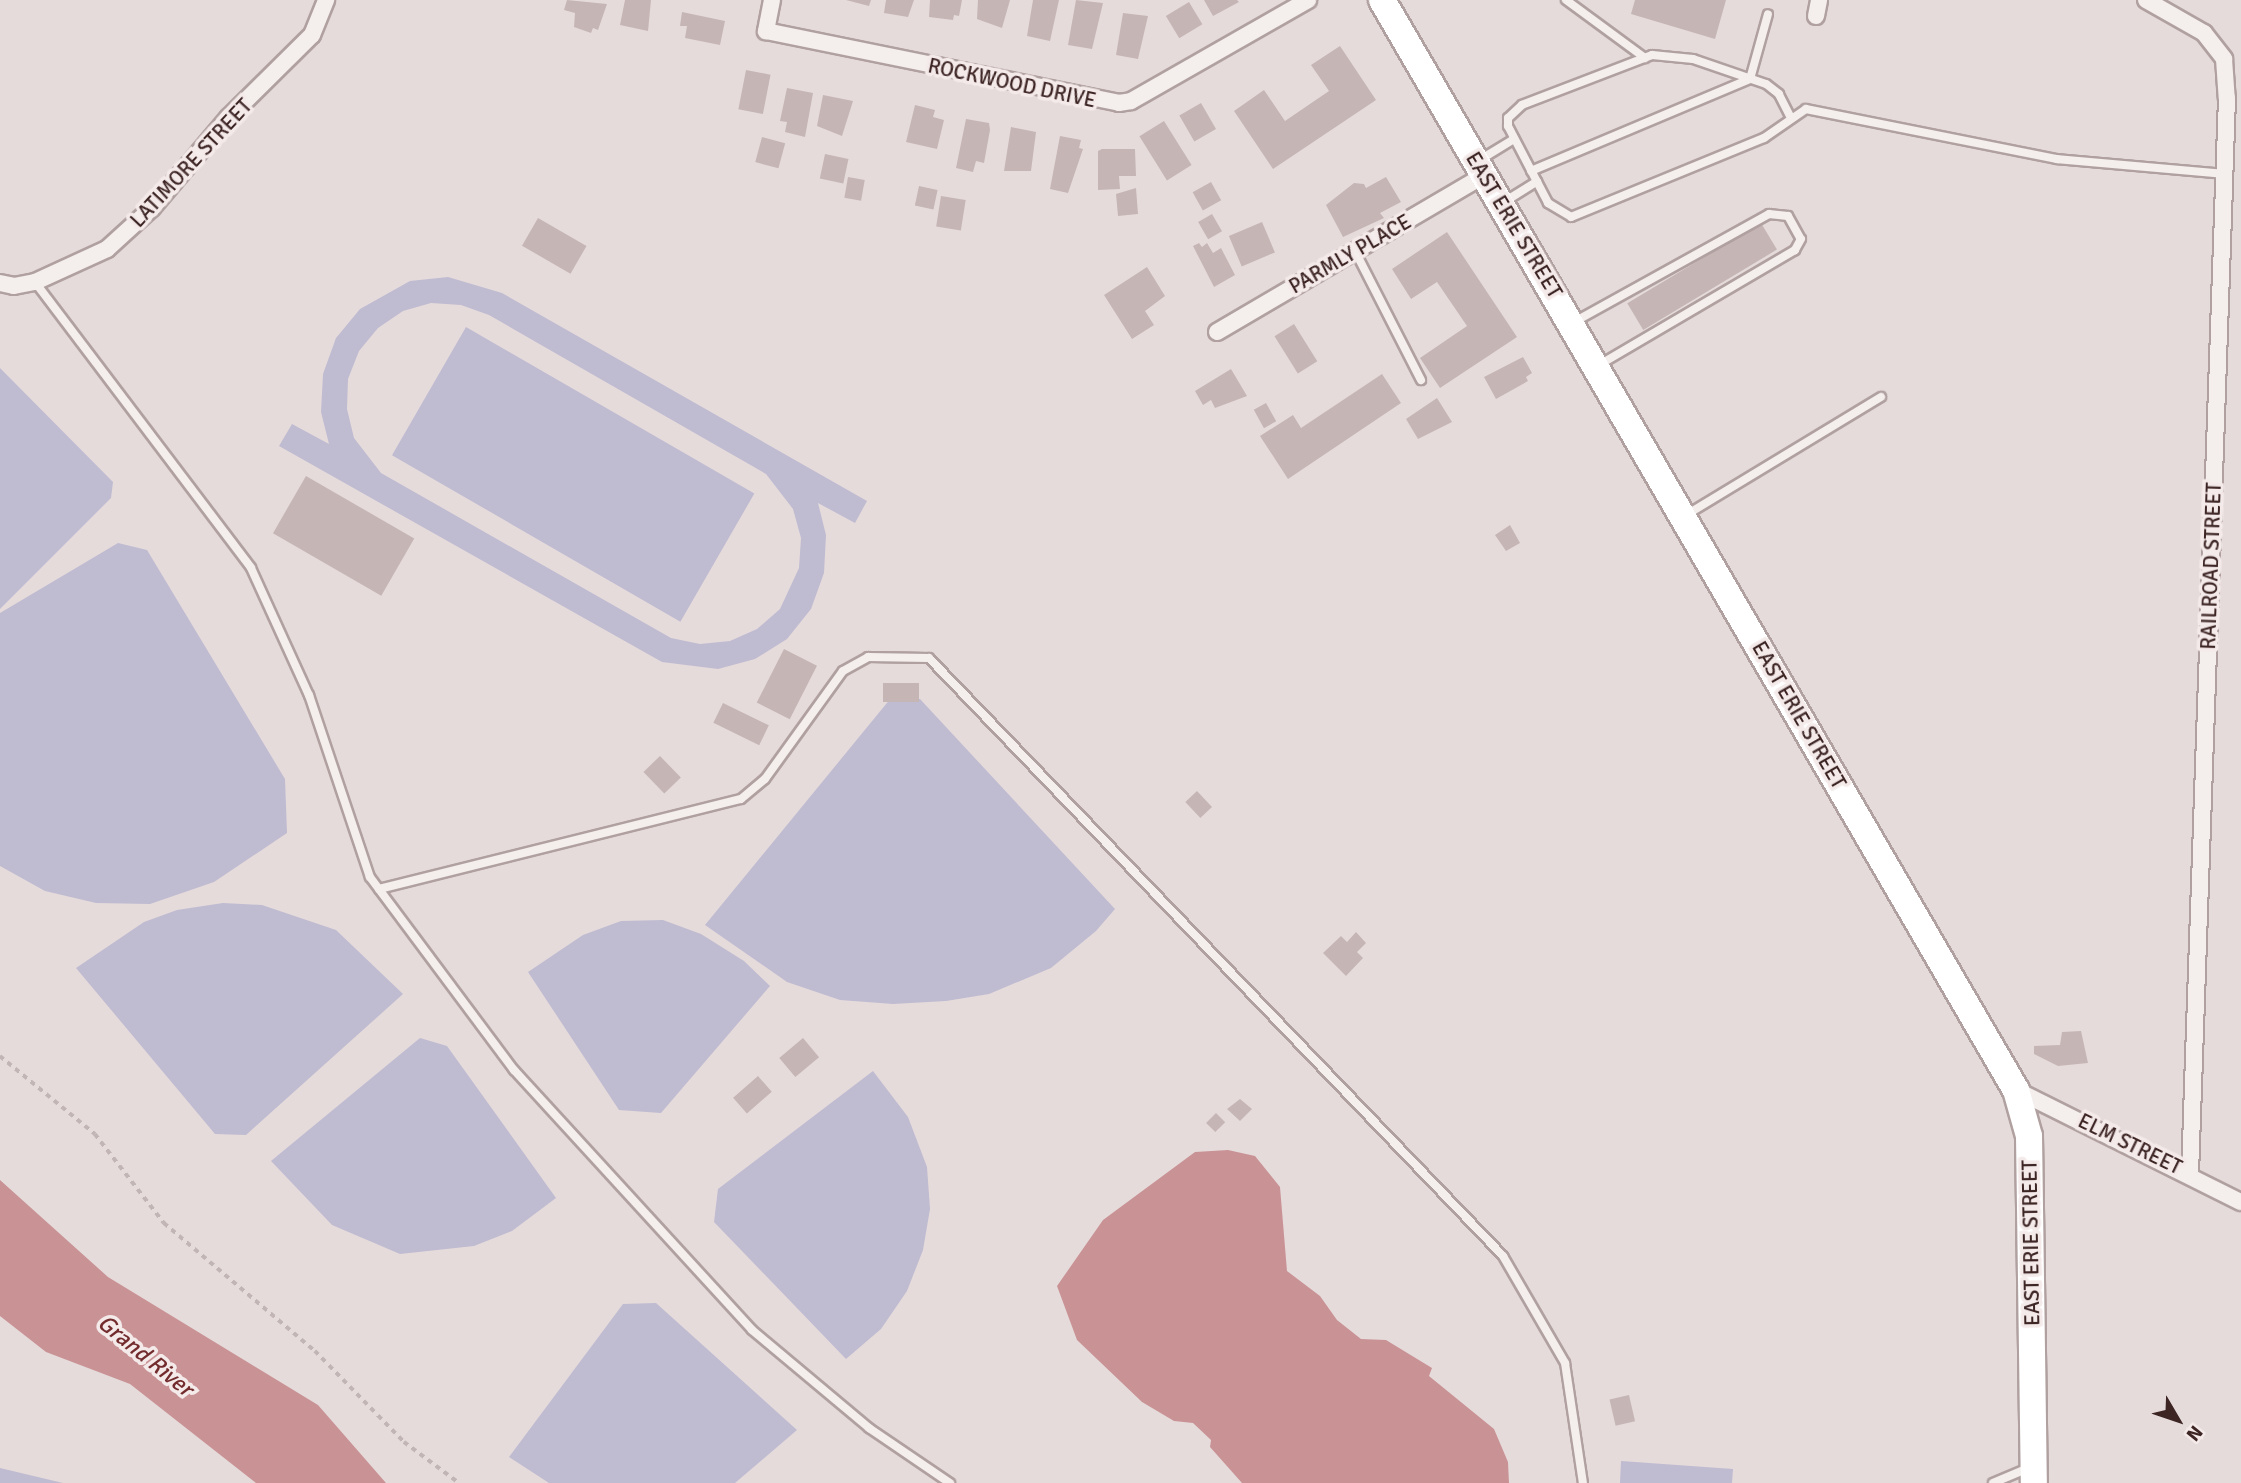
<!DOCTYPE html>
<html>
<head>
<meta charset="utf-8">
<style>
	body { margin:0 }
	#map { position:relative; width:2241px; height:1483px; overflow:hidden; background:#e6dbdb; font-family:Signika,sans-serif }
	div>[style] { position:absolute }
	[style*='--x'] { left:calc(var(--x)*1px); top:calc(var(--y)*1px); width:calc(var(--w)*1px); rotate:calc(var(--a)*1deg) }
	.green>* { inset:0; background:#bfbbd1; transform-origin:0 0 }
	.water>* { inset:0; background:#c99396 }
	.building>* { inset:0; background:#c6b5b5; transform-origin:0 0 }
	.path>* { height:3.5px; margin-top:-1.75px; transform-origin:0; background:repeating-linear-gradient(90deg,#c1b6b5 0 5px,transparent 0 10px) }
	.roads { filter:drop-shadow(2px 0 #b0a1a0) drop-shadow(-2px 0 #b0a1a0) drop-shadow(0 2px #b0a1a0) drop-shadow(0 -2px #b0a1a0) }
	.service>* { height:8px; margin:-4px; padding:0 4px; transform-origin:4px; border-radius:4px; background:#f4eeed }
	.minor>* { height:16px; margin:-8px; padding:0 8px; transform-origin:8px; border-radius:8px; background:#f4eeed }
	.primary>* { height:26px; margin:-13px; padding:0 13px; transform-origin:13px; border-radius:13px; background:#fff }
	span { translate:-50% -50%; white-space:nowrap; text-align:center; line-height:1.15; -webkit-text-stroke:7px #f4eaea; paint-order:stroke }
	.street-label { font-size:21px; color:#3d2524 }
	.water-label { font-size:23px; color:#732c2e; font-style:italic }
	.north { position:absolute; left:2143px; top:1385px; width:70px; height:70px; -webkit-text-stroke:5px #f4eaea; paint-order:stroke; rotate:129deg; font-size:19px; font-weight:700; line-height:28px; text-align:center; color:#3d2524 }
	.north::after { content:''; display:block; margin:auto; width:24px; height:32px; background:#3d2524; clip-path:polygon(50% 0,100% 100%,50% 72%,0 100%) }
</style>
</head>
<body>
<div id="map">
	<div class="green">
		<i style="clip-path:polygon(evenodd,448px 277px,502px 293px,867px 501px,855px 523px,818px 503px,826px 535px,824px 573px,811px 609px,787px 639px,755px 659px,718px 669px,662px 662px,279px 446px,292px 424px,329px 444px,321px 412px,323px 374px,336px 338px,360px 309px,410px 281px,448px 277px,431px 303px,461px 305px,489px 315px,766px 474px,793px 509px,801px 538px,799px 568px,780px 609px,757px 629px,730px 641px,700px 644px,671px 638px,381px 473px,354px 438px,347px 409px,348px 379px,359px 351px,378px 328px,403px 311px,431px 303px)"></i>
		<i style="left:466px;top:327px;width:333px;height:148px;rotate:30deg"></i>
		<i style="clip-path:polygon(0 368px,113px 482px,111px 498px,0 609px)"></i>
		<i style="clip-path:polygon(118px 543px,147px 550px,285px 779px,287px 833px,214px 882px,150px 904px,96px 903px,45px 891px,0 866px,0 613px)"></i>
		<i style="clip-path:polygon(891px 698px,920px 699px,1115px 909px,1096px 931px,1051px 968px,989px 994px,946px 1001px,893px 1004px,840px 1000px,787px 982px,705px 925px)"></i>
		<i style="clip-path:polygon(223px 903px,262px 905px,336px 930px,403px 994px,246px 1135px,215px 1134px,76px 968px,144px 922px,177px 910px)"></i>
		<i style="clip-path:polygon(663px 920px,701px 934px,744px 961px,770px 986px,661px 1113px,619px 1110px,528px 972px,583px 935px,621px 921px)"></i>
		<i style="clip-path:polygon(420px 1038px,447px 1046px,556px 1198px,512px 1231px,474px 1246px,400px 1254px,332px 1225px,271px 1161px)"></i>
		<i style="clip-path:polygon(873px 1071px,908px 1117px,927px 1167px,930px 1209px,923px 1250px,907px 1291px,881px 1329px,846px 1359px,714px 1222px,718px 1189px)"></i>
		<i style="clip-path:polygon(656px 1303px,797px 1430px,735px 1483px,549px 1483px,509px 1457px,623px 1304px)"></i>
		<i style="clip-path:polygon(1621px 1461px,1733px 1469px,1732px 1483px,1620px 1483px)"></i>
		<i style="clip-path:polygon(0 1468px,63px 1483px,0 1483px)"></i>
	</div>
	<div class="water">
		<i style="clip-path:polygon(1228px 1150px,1255px 1156px,1280px 1187px,1287px 1271px,1320px 1296px,1337px 1320px,1361px 1339px,1386px 1340px,1432px 1368px,1429px 1376px,1494px 1429px,1508px 1462px,1509px 1483px,1242px 1483px,1210px 1447px,1211px 1440px,1193px 1423px,1174px 1421px,1142px 1402px,1077px 1340px,1057px 1286px,1103px 1220px,1195px 1152px)"></i>
		<i style="clip-path:polygon(0 1180px,108px 1277px,318px 1405px,386px 1483px,256px 1483px,130px 1384px,46px 1352px,0 1316px)"></i>
	</div>
	<div class="building">
		<i style="clip-path:polygon(567px 0,607px 4px,598px 30px,593px 28px,591px 33px,574px 27px,575px 13px,564px 10px)"></i>
		<i style="clip-path:polygon(625px 0,651px 0,648px 31px,620px 25px)"></i>
		<i style="clip-path:polygon(846px 0,871px 0,869px 6px)"></i>
		<i style="clip-path:polygon(886px 0,914px 0,908px 17px,884px 13px)"></i>
		<i style="clip-path:polygon(930px 0,962px 0,959px 16px,954px 15px,953px 20px,929px 17px)"></i>
		<i style="clip-path:polygon(978px 0,1010px 0,1002px 28px,977px 19px)"></i>
		<i style="clip-path:polygon(1033px 0,1059px 0,1050px 41px,1027px 36px)"></i>
		<i style="clip-path:polygon(1076px 0,1103px 3px,1092px 49px,1068px 45px)"></i>
		<i style="clip-path:polygon(1204px 0,1237px 0,1239px 2px,1213px 16px)"></i>
		<i style="clip-path:polygon(1635px 0,1726px 0,1715px 39px,1631px 14px)"></i>
		<i style="left:1189px;top:2px;width:26px;height:27px;rotate:59deg"></i>
		<i style="clip-path:polygon(682px 12px,725px 21px,720px 45px,685px 38px,687px 26px,680px 26px)"></i>
		<i style="clip-path:polygon(1123px 13px,1148px 16px,1138px 59px,1116px 55px)"></i>
		<i style="clip-path:polygon(1340px 46px,1376px 100px,1273px 169px,1234px 111px,1264px 90px,1285px 121px,1329px 91px,1311px 65px)"></i>
		<i style="left:746px;top:70px;width:25px;height:40px;rotate:11deg"></i>
		<i style="clip-path:polygon(787px 88px,813px 93px,805px 137px,785px 132px,787px 122px,780px 121px)"></i>
		<i style="clip-path:polygon(823px 95px,853px 101px,842px 136px,817px 126px)"></i>
		<i style="left:1201px;top:103px;width:30px;height:25px;rotate:60deg"></i>
		<i style="clip-path:polygon(915px 105px,935px 110px,933px 117px,944px 120px,937px 149px,906px 142px)"></i>
		<i style="clip-path:polygon(966px 119px,989px 123px,990px 130px,984px 163px,976px 161px,973px 172px,956px 168px)"></i>
		<i style="left:1164px;top:121px;width:52px;height:29px;rotate:58deg"></i>
		<i style="clip-path:polygon(1011px 127px,1036px 132px,1031px 171px,1004px 171px)"></i>
		<i style="clip-path:polygon(1060px 136px,1081px 140px,1079px 148px,1083px 149px,1068px 193px,1050px 189px)"></i>
		<i style="left:762px;top:137px;width:24px;height:26px;rotate:15deg"></i>
		<i style="clip-path:polygon(1102px 149px,1135px 149px,1136px 176px,1119px 176px,1120px 189px,1098px 190px,1098px 151px)"></i>
		<i style="left:825px;top:154px;width:24px;height:25px;rotate:12deg"></i>
		<i style="left:848px;top:177px;width:17px;height:21px;rotate:10deg"></i>
		<i style="clip-path:polygon(1386px 177px,1401px 202px,1380px 213px,1384px 218px,1343px 237px,1326px 205px,1354px 183px,1364px 184px,1366px 188px)"></i>
		<i style="left:1211px;top:182px;width:21px;height:21px;rotate:61deg"></i>
		<i style="left:919px;top:186px;width:19px;height:20px;rotate:12deg"></i>
		<i style="clip-path:polygon(1136px 188px,1138px 214px,1118px 216px,1116px 194px)"></i>
		<i style="left:941px;top:196px;width:25px;height:31px;rotate:9deg"></i>
		<i style="left:1212px;top:214px;width:20px;height:16px;rotate:60deg"></i>
		<i style="left:538px;top:218px;width:56px;height:32px;rotate:30deg"></i>
		<i style="left:1262px;top:222px;width:33px;height:36px;rotate:67deg"></i>
		<i style="left:1761px;top:223px;width:31px;height:156px;rotate:59deg"></i>
		<i style="clip-path:polygon(1447px 232px,1517px 337px,1440px 388px,1420px 358px,1467px 326px,1437px 282px,1411px 299px,1392px 269px)"></i>
		<i style="clip-path:polygon(1199px 243px,1202px 247px,1207px 243px,1213px 253px,1221px 248px,1235px 275px,1214px 287px,1193px 246px)"></i>
		<i style="clip-path:polygon(1147px 267px,1165px 296px,1145px 311px,1154px 325px,1132px 339px,1104px 295px)"></i>
		<i style="left:1294px;top:324px;width:44px;height:23px;rotate:58deg"></i>
		<i style="clip-path:polygon(1523px 357px,1532px 373px,1526px 377px,1528px 381px,1496px 399px,1484px 377px)"></i>
		<i style="clip-path:polygon(1231px 369px,1247px 396px,1215px 408px,1211px 400px,1203px 405px,1195px 391px)"></i>
		<i style="clip-path:polygon(1382px 374px,1401px 403px,1288px 479px,1260px 436px,1293px 415px,1301px 428px)"></i>
		<i style="clip-path:polygon(1437px 398px,1452px 422px,1418px 439px,1406px 419px)"></i>
		<i style="left:1266px;top:403px;width:21px;height:14px;rotate:61deg"></i>
		<i style="left:306px;top:476px;width:125px;height:66px;rotate:30deg"></i>
		<i style="clip-path:polygon(1510px 525px,1520px 543px,1506px 551px,1495px 535px)"></i>
		<i style="left:784px;top:649px;width:37px;height:60px;rotate:27deg"></i>
		<i style="left:883px;top:683px;width:36px;height:19px"></i>
		<i style="left:723px;top:703px;width:51px;height:22px;rotate:26deg"></i>
		<i style="left:660px;top:756px;width:30px;height:23px;rotate:46deg"></i>
		<i style="left:1197px;top:791px;width:22px;height:16px;rotate:47deg"></i>
		<i style="clip-path:polygon(1356px 932px,1366px 943px,1357px 952px,1363px 958px,1346px 976px,1323px 953px,1341px 936px,1347px 942px)"></i>
		<i style="clip-path:polygon(2081px 1031px,2088px 1063px,2058px 1066px,2034px 1054px,2034px 1046px,2060px 1045px,2062px 1032px)"></i>
		<i style="left:803px;top:1038px;width:25px;height:31px;rotate:50deg"></i>
		<i style="left:758px;top:1076px;width:21px;height:33px;rotate:49deg"></i>
		<i style="clip-path:polygon(1240px 1099px,1252px 1109px,1240px 1121px,1227px 1109px)"></i>
		<i style="left:1216px;top:1113px;width:13px;height:14px;rotate:45deg"></i>
		<i style="left:1629px;top:1395px;width:27px;height:20px;rotate:77deg"></i>
	</div>
	<div class="path">
		<i style="--x:0;--y:1056;--w:123;--a:39.4"></i>
		<i style="--x:95;--y:1134;--w:113;--a:52.2"></i>
		<i style="--x:164;--y:1223;--w:198;--a:40.3"></i>
		<i style="--x:315;--y:1351;--w:127;--a:45.6"></i>
		<i style="--x:404;--y:1442;--w:69;--a:36.7"></i>
	</div>
	<div class="roads">
		<div class="service">
			<i style="--x:1566;--y:0;--w:98;--a:36.3"></i>
			<i style="--x:1791;--y:118;--w:27;--a:-117"></i>
			<i style="--x:1779;--y:94;--w:16;--a:-142"></i>
			<i style="--x:1766;--y:84;--w:77;--a:-161.1"></i>
			<i style="--x:1693;--y:59;--w:41;--a:-174.4"></i>
			<i style="--x:1652;--y:55;--w:139;--a:159"></i>
			<i style="--x:1522;--y:105;--w:19;--a:137"></i>
			<i style="--x:1508;--y:118;--w:8;--a:90"></i>
			<i style="--x:1508;--y:126;--w:87;--a:62.5"></i>
			<i style="--x:1548;--y:203;--w:27;--a:31"></i>
			<i style="--x:1571;--y:217;--w:209;--a:-22.3"></i>
			<i style="--x:1764;--y:138;--w:51;--a:-34.6"></i>
			<i style="--x:1806;--y:109;--w:256;--a:11.3"></i>
			<i style="--x:2057;--y:159;--w:168;--a:5.1"></i>
			<i style="--x:1478;--y:161;--w:42;--a:-31.4"></i>
			<i style="--x:1531;--y:171;--w:238;--a:-22.8"></i>
			<i style="--x:1750;--y:79;--w:67;--a:-74.5"></i>
			<i style="--x:1504;--y:202;--w:39;--a:-32"></i>
			<i style="--x:1355;--y:251;--w:145;--a:62.9"></i>
			<i style="--x:35;--y:282;--w:358;--a:52.9"></i>
			<i style="--x:251;--y:568;--w:140;--a:65.5"></i>
			<i style="--x:309;--y:695;--w:192;--a:71.5"></i>
			<i style="--x:370;--y:877;--w:241;--a:53.3"></i>
			<i style="--x:514;--y:1070;--w:352;--a:47.5"></i>
			<i style="--x:752;--y:1330;--w:153;--a:39.9"></i>
			<i style="--x:869;--y:1428;--w:98;--a:34.2"></i>
			<i style="--x:1574;--y:322;--w:223;--a:-29"></i>
			<i style="--x:1769;--y:214;--w:19;--a:6"></i>
			<i style="--x:1788;--y:216;--w:26;--a:61"></i>
			<i style="--x:1801;--y:239;--w:13;--a:119"></i>
			<i style="--x:1795;--y:250;--w:227;--a:149.6"></i>
			<i style="--x:1686;--y:515;--w:228;--a:-31.2"></i>
			<i style="--x:379;--y:889;--w:373;--a:-14"></i>
			<i style="--x:741;--y:799;--w:31;--a:-40"></i>
			<i style="--x:765;--y:779;--w:133;--a:-54.2"></i>
			<i style="--x:843;--y:671;--w:29;--a:-29"></i>
			<i style="--x:868;--y:657;--w:61;--a:0.9"></i>
			<i style="--x:929;--y:658;--w:829;--a:46.17"></i>
			<i style="--x:1503;--y:1256;--w:124;--a:59.9"></i>
			<i style="--x:1565;--y:1363;--w:121;--a:81.5"></i>
			<i style="--x:1993;--y:1483;--w:41;--a:-22.8"></i>
		</div>
		<div class="minor">
			<i style="--x:772;--y:0;--w:32;--a:101"></i>
			<i style="--x:766;--y:31;--w:360;--a:11.5"></i>
			<i style="--x:1119;--y:103;--w:12;--a:-9"></i>
			<i style="--x:1131;--y:101;--w:204;--a:-29.7"></i>
			<i style="--x:2146;--y:0;--w:67;--a:29.6"></i>
			<i style="--x:2204;--y:33;--w:33;--a:52"></i>
			<i style="--x:2224;--y:59;--w:39;--a:86"></i>
			<i style="--x:2227;--y:98;--w:1076;--a:91.97"></i>
			<i style="--x:1816;--y:16;--w:16;--a:-79"></i>
			<i style="--x:0;--y:283;--w:14;--a:12"></i>
			<i style="--x:14;--y:286;--w:21;--a:-11"></i>
			<i style="--x:35;--y:282;--w:79;--a:-24.6"></i>
			<i style="--x:107;--y:249;--w:61;--a:-42.3"></i>
			<i style="--x:152;--y:208;--w:118;--a:-49.8"></i>
			<i style="--x:228;--y:118;--w:118;--a:-44.7"></i>
			<i style="--x:312;--y:35;--w:38;--a:-68"></i>
			<i style="--x:1217;--y:332;--w:308;--a:-30.4"></i>
			<i style="--x:2016;--y:1090;--w:251;--a:26.5"></i>
		</div>
		<div class="primary">
			<i style="--x:1382;--y:0;--w:1261;--a:59.82"></i>
			<i style="--x:2016;--y:1090;--w:48;--a:74.2"></i>
			<i style="--x:2029;--y:1136;--w:347;--a:89.2"></i>
		</div>
	</div>
	<div class="street-label">
		<span style="left:1012px;top:83px;rotate:12deg">ROCKWOOD DRIVE</span>
		<span style="left:191px;top:163px;rotate:-47deg">LATIMORE STREET</span>
		<span style="left:1514px;top:225px;rotate:59deg">EAST ERIE STREET</span>
		<span style="left:1350px;top:254px;rotate:-30deg">PARMLY PLACE</span>
		<span style="left:2211px;top:566px;rotate:-88deg">RAILROAD STREET</span>
		<span style="left:1799px;top:715px;rotate:60deg">EAST ERIE STREET</span>
		<span style="left:2130px;top:1144px;rotate:26deg">ELM STREET</span>
		<span style="left:2031px;top:1243px;rotate:-91deg">EAST ERIE STREET</span>
	</div>
	<div class="water-label">
		<span style="left:145px;top:1356px;rotate:39deg">Grand River</span>
	</div>
	<div class="north">N</div>
</div>
</body>
</html>
